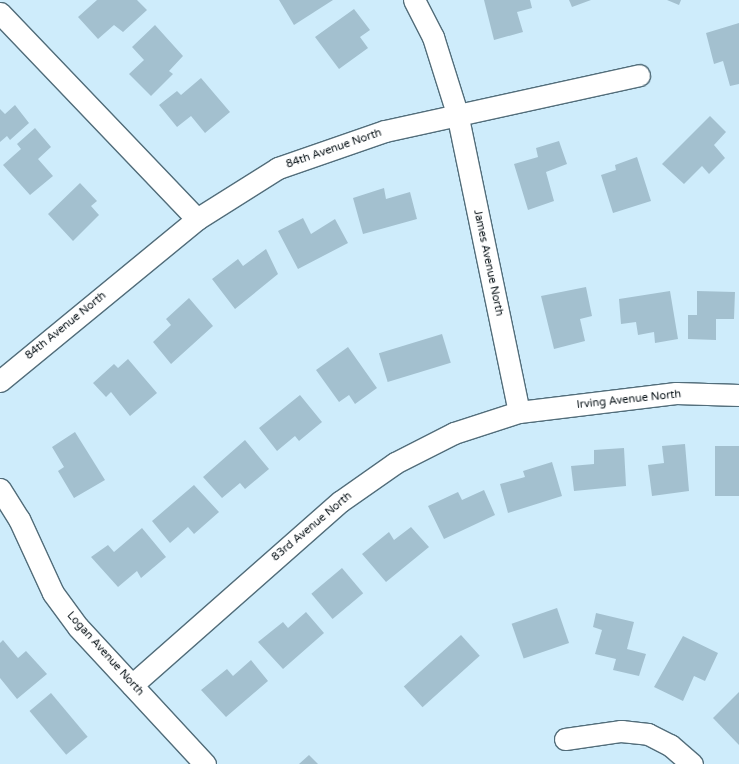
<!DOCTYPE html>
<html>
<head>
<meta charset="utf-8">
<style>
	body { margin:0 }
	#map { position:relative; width:739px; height:764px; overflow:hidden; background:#ceecfb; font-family:"Varela Round",sans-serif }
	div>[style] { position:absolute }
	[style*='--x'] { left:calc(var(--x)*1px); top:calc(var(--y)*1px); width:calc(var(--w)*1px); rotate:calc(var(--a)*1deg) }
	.building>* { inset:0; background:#a3c0cf; transform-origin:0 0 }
	.roads { filter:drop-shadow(1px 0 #526d7a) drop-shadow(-1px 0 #526d7a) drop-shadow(0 1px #526d7a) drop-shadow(0 -1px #526d7a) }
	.minor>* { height:21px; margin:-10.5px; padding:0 10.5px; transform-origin:10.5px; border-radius:10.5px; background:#fff }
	span { translate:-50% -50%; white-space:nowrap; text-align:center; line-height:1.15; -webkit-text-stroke:3px #fff; paint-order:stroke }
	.street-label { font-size:11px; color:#071116 }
</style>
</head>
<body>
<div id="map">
	<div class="building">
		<i style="clip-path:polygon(97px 0,137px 0,147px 10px,123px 32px,114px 25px,98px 39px,78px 17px)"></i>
		<i style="clip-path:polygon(279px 0,333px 0,294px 25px)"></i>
		<i style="clip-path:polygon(484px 0,530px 0,532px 8px,517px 12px,523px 32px,494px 40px)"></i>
		<i style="clip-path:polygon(569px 0,591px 0,572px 7px)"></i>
		<i style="clip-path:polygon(667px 0,681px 0,679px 5px)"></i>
		<i style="clip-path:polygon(354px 9px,370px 30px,360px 37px,368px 48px,339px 69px,315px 37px)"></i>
		<i style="clip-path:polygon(739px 23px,739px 84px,730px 86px,723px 61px,714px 64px,706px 33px)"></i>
		<i style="clip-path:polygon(155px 25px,183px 56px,169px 71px,173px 74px,151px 96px,129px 74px,144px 60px,132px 47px)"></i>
		<i style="clip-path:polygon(201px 78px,230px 112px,205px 133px,191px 116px,177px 127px,159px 105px,177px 91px,181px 95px)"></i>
		<i style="clip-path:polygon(15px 105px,29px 123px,10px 140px,7px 136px,0 142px,0 109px,5px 114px)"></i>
		<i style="clip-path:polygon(710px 116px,726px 132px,714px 145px,725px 158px,709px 174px,702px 166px,684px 184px,662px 164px)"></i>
		<i style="clip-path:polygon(35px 128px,51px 147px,38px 159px,53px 176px,30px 195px,3px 165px,21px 149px,17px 144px)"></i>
		<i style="clip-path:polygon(559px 141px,567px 164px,546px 172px,554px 201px,528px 210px,514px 164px,538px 157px,536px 148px)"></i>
		<i style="clip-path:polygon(637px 157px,651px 201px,613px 213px,601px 175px,616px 170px,615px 165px)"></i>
		<i style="clip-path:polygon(80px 183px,97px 201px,91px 206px,99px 215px,73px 241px,48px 214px)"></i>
		<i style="clip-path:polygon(384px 188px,386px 199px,410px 192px,417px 219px,363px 234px,353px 198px)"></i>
		<i style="clip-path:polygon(303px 218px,311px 234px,335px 219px,348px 243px,298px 269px,278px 231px)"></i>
		<i style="clip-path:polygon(266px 249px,278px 274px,235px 309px,212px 279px,238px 259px,243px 266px)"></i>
		<i style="clip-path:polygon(586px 287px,592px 316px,580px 319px,585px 341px,554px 349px,541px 296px)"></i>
		<i style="clip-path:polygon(670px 291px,678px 339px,655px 343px,654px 332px,638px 335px,636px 322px,621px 324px,619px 299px)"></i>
		<i style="clip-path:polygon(697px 291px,735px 292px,734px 319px,716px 319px,716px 340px,688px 339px,688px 315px,697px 315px)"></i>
		<i style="clip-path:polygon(189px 298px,213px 326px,171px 364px,153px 342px,171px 325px,166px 319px)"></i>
		<i style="left:442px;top:334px;width:30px;height:66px;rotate:73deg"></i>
		<i style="clip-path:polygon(348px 347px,377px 388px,355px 404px,349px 395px,339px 402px,316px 370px)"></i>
		<i style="clip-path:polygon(128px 359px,157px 393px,130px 416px,111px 392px,106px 397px,93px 383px,114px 364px,118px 368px)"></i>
		<i style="clip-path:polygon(300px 395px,322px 422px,299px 441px,295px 436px,277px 451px,259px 428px)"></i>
		<i style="clip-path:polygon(75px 432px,105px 480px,74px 498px,58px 471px,64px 467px,52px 447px)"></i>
		<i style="clip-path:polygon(245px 440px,269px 469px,245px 489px,240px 483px,222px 498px,203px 477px)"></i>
		<i style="clip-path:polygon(685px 444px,689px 491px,652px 496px,648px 465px,664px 463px,662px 446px)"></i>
		<i style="left:715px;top:446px;width:24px;height:50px"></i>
		<i style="clip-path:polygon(624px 448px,626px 486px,574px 491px,571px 466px,594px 464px,594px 450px)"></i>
		<i style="clip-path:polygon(552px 462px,562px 496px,508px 513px,500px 484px,525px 477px,523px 471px)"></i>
		<i style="clip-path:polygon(194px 485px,219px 512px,194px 534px,188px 527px,170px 543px,152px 521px)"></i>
		<i style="clip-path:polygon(484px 490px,495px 515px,444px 539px,428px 506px,458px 492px,462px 500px)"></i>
		<i style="clip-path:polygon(411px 527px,429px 547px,386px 582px,362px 554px,389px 532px,394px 540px)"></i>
		<i style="clip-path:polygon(142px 528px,166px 557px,141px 578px,137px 571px,118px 587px,91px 557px,108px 545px,114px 552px)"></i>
		<i style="left:342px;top:568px;width:33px;height:40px;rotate:50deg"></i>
		<i style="left:557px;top:608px;width:37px;height:48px;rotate:71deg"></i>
		<i style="clip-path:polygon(306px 612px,324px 633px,283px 669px,258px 642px,283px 622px,288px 628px)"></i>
		<i style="clip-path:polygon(596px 613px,634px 622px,627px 649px,646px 654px,639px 676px,613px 670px,616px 659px,595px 654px,602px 630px,593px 627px)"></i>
		<i style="left:461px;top:635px;width:28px;height:77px;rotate:48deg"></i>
		<i style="clip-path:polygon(683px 636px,718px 653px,705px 681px,694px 676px,683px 701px,654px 687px)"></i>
		<i style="clip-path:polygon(3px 640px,18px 658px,26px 651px,47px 674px,17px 699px,0 678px,0 643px)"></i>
		<i style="clip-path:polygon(251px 660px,268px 681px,226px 717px,201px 690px,227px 669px,233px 676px)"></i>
		<i style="clip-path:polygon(739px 692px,739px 745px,713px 718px)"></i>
		<i style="left:51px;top:693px;width:57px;height:28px;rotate:50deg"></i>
		<i style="clip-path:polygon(309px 755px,318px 764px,299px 764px)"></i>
	</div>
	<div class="roads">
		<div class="minor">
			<i style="--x:414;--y:0;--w:42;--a:62.8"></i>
			<i style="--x:433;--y:37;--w:80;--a:72.5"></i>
			<i style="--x:457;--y:113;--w:305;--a:78.3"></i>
			<i style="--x:0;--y:13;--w:285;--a:46.3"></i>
			<i style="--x:0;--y:381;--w:255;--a:-39.4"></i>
			<i style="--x:197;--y:219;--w:96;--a:-32.2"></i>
			<i style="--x:278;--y:168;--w:113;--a:-19.1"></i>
			<i style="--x:385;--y:131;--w:260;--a:-12.4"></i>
			<i style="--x:0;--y:489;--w:36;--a:58"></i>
			<i style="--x:19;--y:519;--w:81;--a:65.3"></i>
			<i style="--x:53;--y:593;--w:42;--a:53.7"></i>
			<i style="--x:78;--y:627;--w:187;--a:47.2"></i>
			<i style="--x:132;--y:685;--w:278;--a:-41.4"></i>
			<i style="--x:341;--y:501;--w:66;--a:-35.1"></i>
			<i style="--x:395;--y:463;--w:66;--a:-27"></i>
			<i style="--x:454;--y:433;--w:68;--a:-17.9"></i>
			<i style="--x:519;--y:412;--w:158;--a:-6.9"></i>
			<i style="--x:676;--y:393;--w:63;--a:1.8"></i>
			<i style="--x:565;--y:739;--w:57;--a:-8.1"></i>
			<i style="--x:621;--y:731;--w:27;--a:6"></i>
			<i style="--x:648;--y:734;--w:25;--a:27"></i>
			<i style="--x:670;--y:745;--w:29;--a:41"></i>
		</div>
	</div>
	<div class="street-label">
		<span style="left:334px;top:149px;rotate:-19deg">84th Avenue North</span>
		<span style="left:488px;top:263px;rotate:78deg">James Avenue North</span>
		<span style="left:66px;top:326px;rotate:-39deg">84th Avenue North</span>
		<span style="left:629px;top:400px;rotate:-6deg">Irving Avenue North</span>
		<span style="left:312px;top:527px;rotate:-40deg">83rd Avenue North</span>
		<span style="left:105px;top:654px;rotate:48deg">Logan Avenue North</span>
	</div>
</div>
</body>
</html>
